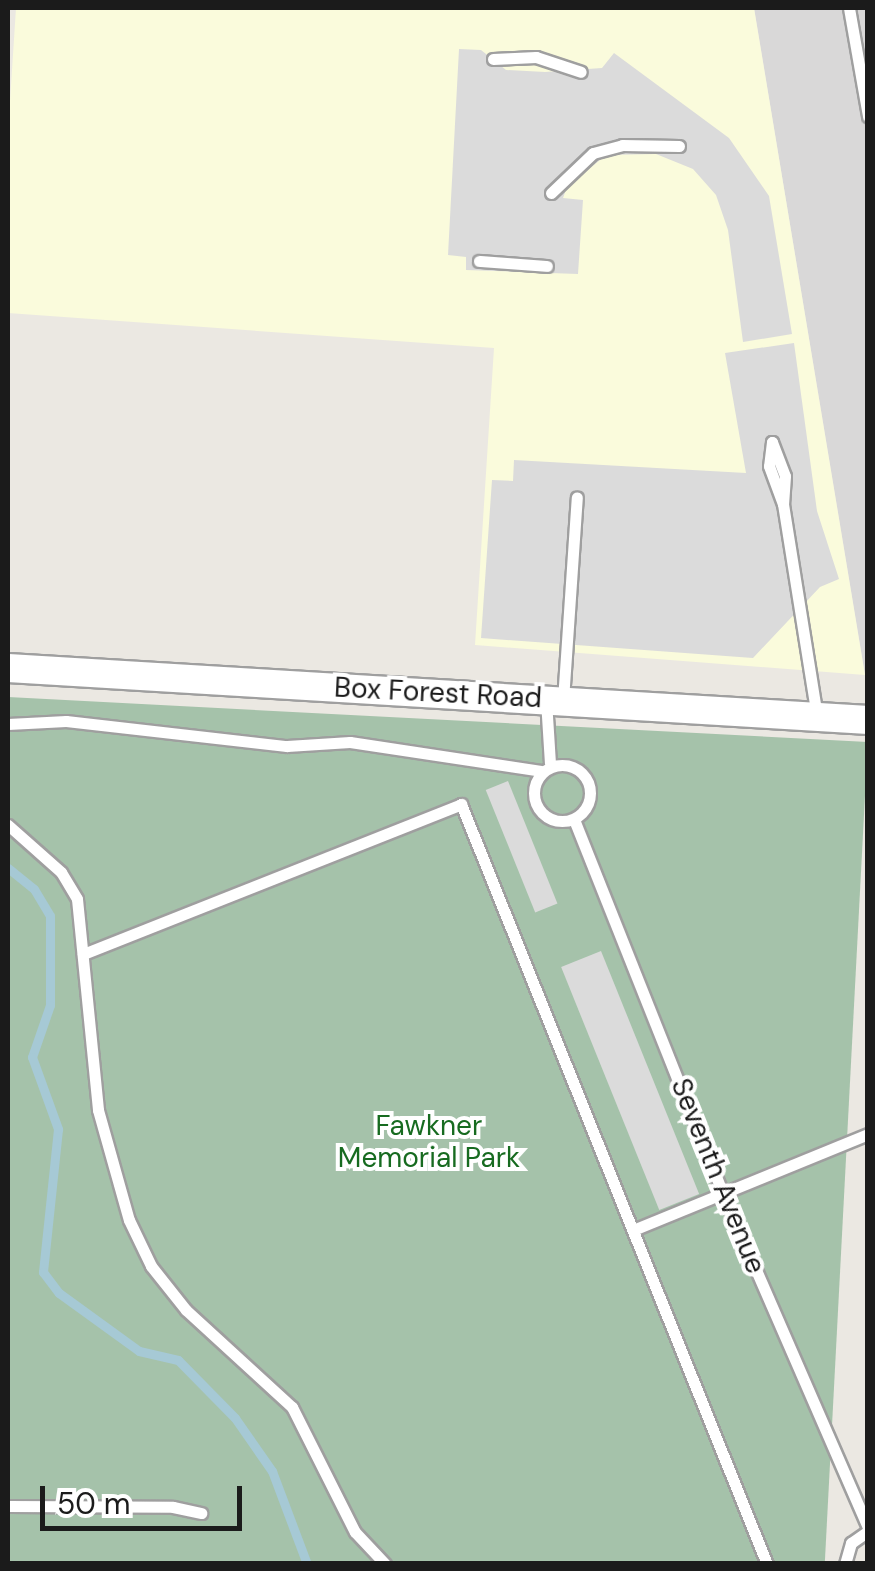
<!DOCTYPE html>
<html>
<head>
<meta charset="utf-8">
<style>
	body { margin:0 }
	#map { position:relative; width:875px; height:1571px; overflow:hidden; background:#ebe8e2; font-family:"DM Sans",sans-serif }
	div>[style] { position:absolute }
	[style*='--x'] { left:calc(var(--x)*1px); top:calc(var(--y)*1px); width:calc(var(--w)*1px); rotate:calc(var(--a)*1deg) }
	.residential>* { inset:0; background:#d9d8d8 }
	.education>* { inset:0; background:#fafbdc }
	.cemetery>* { inset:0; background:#a5c2aa; transform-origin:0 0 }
	.parking>* { inset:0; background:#dbdbdb; transform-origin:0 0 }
	.stream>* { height:9px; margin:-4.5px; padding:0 4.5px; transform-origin:4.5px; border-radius:4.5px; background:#a6c9d5 }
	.roads { filter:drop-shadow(2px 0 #9f9f9f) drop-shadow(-2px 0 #9f9f9f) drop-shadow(0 2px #9f9f9f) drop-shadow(0 -2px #9f9f9f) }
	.service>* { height:11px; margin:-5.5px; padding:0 5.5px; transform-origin:5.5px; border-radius:5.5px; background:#fff }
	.service>.ring { margin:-5.5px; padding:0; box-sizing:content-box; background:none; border:11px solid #fff; border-radius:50% }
	.tertiary>* { height:28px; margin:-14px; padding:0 14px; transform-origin:14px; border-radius:14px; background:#fff }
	span { translate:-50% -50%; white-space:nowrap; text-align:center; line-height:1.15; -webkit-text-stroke:8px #fff; paint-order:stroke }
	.street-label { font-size:28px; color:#1b1b1b }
	.park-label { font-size:28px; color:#176b20 }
	.frame { position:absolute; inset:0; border:10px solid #1b1b1b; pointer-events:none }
	.scale { position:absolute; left:40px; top:1486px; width:202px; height:45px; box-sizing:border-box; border:5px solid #1b1b1b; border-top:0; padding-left:12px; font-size:30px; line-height:35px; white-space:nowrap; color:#1b1b1b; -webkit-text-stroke:8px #fff; paint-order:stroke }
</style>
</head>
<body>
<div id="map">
	<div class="residential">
		<i style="clip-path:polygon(754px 8px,867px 8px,867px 675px,865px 675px)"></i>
	</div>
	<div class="education">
		<i style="clip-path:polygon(16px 8px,754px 8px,865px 675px,475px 645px,494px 348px,8px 313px,8px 132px)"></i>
	</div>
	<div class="cemetery">
		<i style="left:8px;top:697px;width:861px;height:866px;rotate:3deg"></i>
	</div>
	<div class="parking">
		<i style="clip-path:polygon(459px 49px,481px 50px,506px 70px,545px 72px,602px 68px,614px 53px,729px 138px,769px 196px,792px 334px,743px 342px,728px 230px,716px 195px,693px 169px,656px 154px,606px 155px,567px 187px,563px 198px,583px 200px,578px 274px,466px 270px,466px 257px,448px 255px)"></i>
		<i style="clip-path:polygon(794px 343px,817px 511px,839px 579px,820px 587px,753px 658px,481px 638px,492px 480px,513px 481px,514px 460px,746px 473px,725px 353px)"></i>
		<i style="left:508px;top:781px;width:132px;height:24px;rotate:68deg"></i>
		<i style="left:601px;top:951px;width:262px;height:43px;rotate:68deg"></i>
	</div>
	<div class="stream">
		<i style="--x:8;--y:868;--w:33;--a:39"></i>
		<i style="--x:34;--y:889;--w:31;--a:59"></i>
		<i style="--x:50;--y:916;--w:89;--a:90"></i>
		<i style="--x:50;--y:1005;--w:55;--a:109.1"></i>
		<i style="--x:32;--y:1057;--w:77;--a:70.1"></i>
		<i style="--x:58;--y:1129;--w:144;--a:96"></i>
		<i style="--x:43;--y:1272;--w:26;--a:53"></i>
		<i style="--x:59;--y:1293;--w:99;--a:35.9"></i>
		<i style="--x:139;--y:1351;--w:40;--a:13"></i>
		<i style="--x:178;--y:1360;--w:81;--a:45.5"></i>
		<i style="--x:235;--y:1418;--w:65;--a:55.1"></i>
		<i style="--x:272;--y:1471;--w:99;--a:69.4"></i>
	</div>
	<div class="roads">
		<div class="service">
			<i style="--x:849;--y:8;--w:110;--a:80"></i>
			<i style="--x:493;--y:59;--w:43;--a:-2.7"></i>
			<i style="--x:536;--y:57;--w:47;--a:18.4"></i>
			<i style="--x:551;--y:193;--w:58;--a:-43.6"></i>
			<i style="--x:593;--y:153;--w:30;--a:-15"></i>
			<i style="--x:622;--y:145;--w:57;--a:1"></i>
			<i style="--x:479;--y:261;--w:68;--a:4.2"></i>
			<i style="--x:772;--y:442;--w:36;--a:69"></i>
			<i style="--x:785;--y:476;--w:28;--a:94"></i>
			<i style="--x:783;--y:504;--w:216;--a:80.9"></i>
			<i style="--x:772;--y:442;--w:24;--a:97"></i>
			<i style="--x:769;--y:466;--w:40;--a:69.8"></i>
			<i style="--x:546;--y:700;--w:63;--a:86.4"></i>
			<i style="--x:563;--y:700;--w:203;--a:-86.1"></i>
			<i style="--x:8;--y:724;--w:58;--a:-3"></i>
			<i style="--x:66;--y:721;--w:222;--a:6.5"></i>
			<i style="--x:287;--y:746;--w:63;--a:-3.6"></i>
			<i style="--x:350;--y:742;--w:193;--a:8.6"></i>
			<i class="ring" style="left:534px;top:765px;width:45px;height:45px"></i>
			<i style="--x:575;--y:822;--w:400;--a:68.3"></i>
			<i style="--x:723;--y:1194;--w:364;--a:66.5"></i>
			<i style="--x:8;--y:825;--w:71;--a:41.6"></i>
			<i style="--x:61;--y:872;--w:31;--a:59"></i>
			<i style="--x:77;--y:899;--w:212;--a:84.3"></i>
			<i style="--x:98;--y:1110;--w:114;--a:74.3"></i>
			<i style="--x:129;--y:1220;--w:51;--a:64.4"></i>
			<i style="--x:151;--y:1266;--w:56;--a:51.5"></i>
			<i style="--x:186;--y:1310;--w:144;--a:42.5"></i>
			<i style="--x:292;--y:1407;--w:140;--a:63.3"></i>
			<i style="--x:355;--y:1532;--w:44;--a:46.8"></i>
			<i style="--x:83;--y:954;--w:407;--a:-21.6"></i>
			<i style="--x:461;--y:804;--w:819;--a:68.07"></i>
			<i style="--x:633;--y:1230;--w:254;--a:-22.2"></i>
			<i style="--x:8;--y:1506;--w:165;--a:0.3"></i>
			<i style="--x:173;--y:1507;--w:29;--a:12"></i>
			<i style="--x:845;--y:1564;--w:22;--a:-74"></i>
			<i style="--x:851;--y:1543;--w:21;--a:-35"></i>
		</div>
		<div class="tertiary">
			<i style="--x:8;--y:668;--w:862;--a:3.46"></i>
		</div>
	</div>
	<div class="street-label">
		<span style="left:438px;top:693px;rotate:3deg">Box Forest Road</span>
		<span style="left:718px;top:1176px;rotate:68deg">Seventh Avenue</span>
	</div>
	<div class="park-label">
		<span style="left:429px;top:1142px">Fawkner<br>Memorial Park</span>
	</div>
	<div class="frame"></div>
	<div class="scale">50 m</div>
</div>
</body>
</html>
